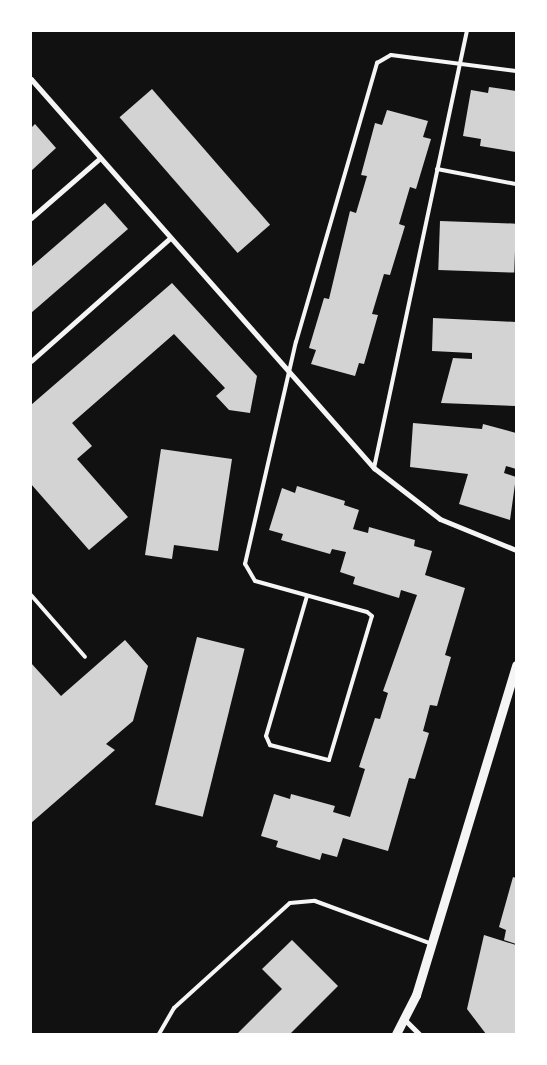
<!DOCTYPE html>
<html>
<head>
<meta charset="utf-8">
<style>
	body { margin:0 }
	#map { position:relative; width:547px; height:1065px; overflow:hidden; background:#111; font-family:Figtree,sans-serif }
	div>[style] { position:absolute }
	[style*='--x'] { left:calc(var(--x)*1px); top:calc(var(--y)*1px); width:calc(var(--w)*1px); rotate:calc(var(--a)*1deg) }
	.building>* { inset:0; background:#d3d3d3; transform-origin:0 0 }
	.service>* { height:4px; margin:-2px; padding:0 2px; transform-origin:2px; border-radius:2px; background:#f5f5f5 }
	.minor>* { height:5px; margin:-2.5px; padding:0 2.5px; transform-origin:2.5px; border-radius:2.5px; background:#f5f5f5 }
	.tertiary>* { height:9px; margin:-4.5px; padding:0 4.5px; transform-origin:4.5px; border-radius:4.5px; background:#f5f5f5 }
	span { translate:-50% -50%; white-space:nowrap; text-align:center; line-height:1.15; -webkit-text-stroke:5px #fff; paint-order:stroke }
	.frame { position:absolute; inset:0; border:32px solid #fff; pointer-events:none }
</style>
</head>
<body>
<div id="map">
	<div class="building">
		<i style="clip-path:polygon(489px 87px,516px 91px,516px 152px,480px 146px,481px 139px,463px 136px,471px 90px,488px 93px)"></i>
		<i style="left:152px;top:89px;width:180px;height:43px;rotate:49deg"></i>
		<i style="clip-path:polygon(387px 110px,428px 121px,423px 137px,431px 139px,416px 189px,410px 187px,399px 224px,405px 226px,390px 275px,384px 274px,372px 314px,378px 315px,364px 364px,359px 363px,355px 376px,311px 364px,316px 350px,309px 348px,324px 298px,329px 299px,350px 211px,356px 213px,367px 176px,361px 175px,375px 123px,382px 125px)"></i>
		<i style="clip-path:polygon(35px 124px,56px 148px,31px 171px,31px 128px)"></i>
		<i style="clip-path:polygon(105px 203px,128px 229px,31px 313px,31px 267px)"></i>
		<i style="left:440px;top:221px;width:76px;height:49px;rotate:2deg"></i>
		<i style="clip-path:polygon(172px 283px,257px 376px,250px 413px,229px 410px,216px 396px,225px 388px,174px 334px,72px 423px,92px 446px,77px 459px,128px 517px,89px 550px,31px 484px,31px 405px)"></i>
		<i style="clip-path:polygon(433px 318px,516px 322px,516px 406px,441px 403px,453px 358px,472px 359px,472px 353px,432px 351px)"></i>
		<i style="clip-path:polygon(413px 423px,482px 429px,483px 424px,516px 433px,516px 469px,506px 466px,504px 473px,516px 477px,510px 520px,459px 504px,468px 474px,410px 467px)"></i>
		<i style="clip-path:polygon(161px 449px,232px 459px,218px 551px,174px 545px,172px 559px,145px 555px)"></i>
		<i style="clip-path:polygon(297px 486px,345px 501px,344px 505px,359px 510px,353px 529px,368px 533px,369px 527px,415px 540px,414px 546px,432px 551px,425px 575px,465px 588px,445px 655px,451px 657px,437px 706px,430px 705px,423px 731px,429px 733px,415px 779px,409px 778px,388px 851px,343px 838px,337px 857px,322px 853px,320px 860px,276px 847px,278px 841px,261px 836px,274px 794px,290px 799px,291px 794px,335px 806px,333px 812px,350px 817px,365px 769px,359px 767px,375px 718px,380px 719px,388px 693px,383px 691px,417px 595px,401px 590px,399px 598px,353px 584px,355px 577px,340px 572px,346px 552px,332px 549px,330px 554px,281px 540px,283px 534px,269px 530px,282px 488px,295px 493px)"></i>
		<i style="left:197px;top:637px;width:49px;height:173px;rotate:14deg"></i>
		<i style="clip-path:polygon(125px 640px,148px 666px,133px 721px,106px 744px,115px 750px,31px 823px,31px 663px,61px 696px)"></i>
		<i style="clip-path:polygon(513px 877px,516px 878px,516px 944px,504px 940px,506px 930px,499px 927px)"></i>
		<i style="clip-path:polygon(484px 935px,516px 945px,516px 1034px,486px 1034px,467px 1009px)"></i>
		<i style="clip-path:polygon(292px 940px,338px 986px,290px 1034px,237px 1034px,282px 989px,262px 969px)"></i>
	</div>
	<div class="service">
		<i style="--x:437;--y:169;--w:80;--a:10.8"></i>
		<i style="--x:374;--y:468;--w:447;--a:-78"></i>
		<i style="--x:31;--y:595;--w:82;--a:48.9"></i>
		<i style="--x:307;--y:596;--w:146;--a:106.3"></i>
		<i style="--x:266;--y:736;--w:10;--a:66"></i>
		<i style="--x:270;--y:745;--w:61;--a:14.3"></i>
		<i style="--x:329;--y:760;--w:150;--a:-73.4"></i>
		<i style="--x:372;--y:616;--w:6;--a:-141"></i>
		<i style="--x:367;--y:612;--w:116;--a:-164.5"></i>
		<i style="--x:255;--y:581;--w:20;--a:-120"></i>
		<i style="--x:245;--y:564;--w:228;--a:-77.1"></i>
		<i style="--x:296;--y:342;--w:291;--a:-73.8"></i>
		<i style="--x:377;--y:63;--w:16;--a:-30"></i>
		<i style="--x:391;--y:55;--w:126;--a:7.3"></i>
		<i style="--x:159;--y:1034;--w:30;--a:-60"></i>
		<i style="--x:174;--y:1008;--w:156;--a:-42.2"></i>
		<i style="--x:290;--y:903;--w:25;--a:-5"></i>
		<i style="--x:315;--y:901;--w:125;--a:20.2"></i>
	</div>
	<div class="minor">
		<i style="--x:31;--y:79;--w:519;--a:48.6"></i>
		<i style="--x:374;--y:468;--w:83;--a:37.7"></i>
		<i style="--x:440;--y:519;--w:82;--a:22.2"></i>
		<i style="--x:31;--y:218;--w:91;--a:-41"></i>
		<i style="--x:31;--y:361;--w:184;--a:-41.5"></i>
		<i style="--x:405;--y:1020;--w:20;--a:45"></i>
	</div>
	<div class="tertiary">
		<i style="--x:396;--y:1034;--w:44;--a:-62.9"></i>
		<i style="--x:416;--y:995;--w:345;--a:-73.1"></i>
	</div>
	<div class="frame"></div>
</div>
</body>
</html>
